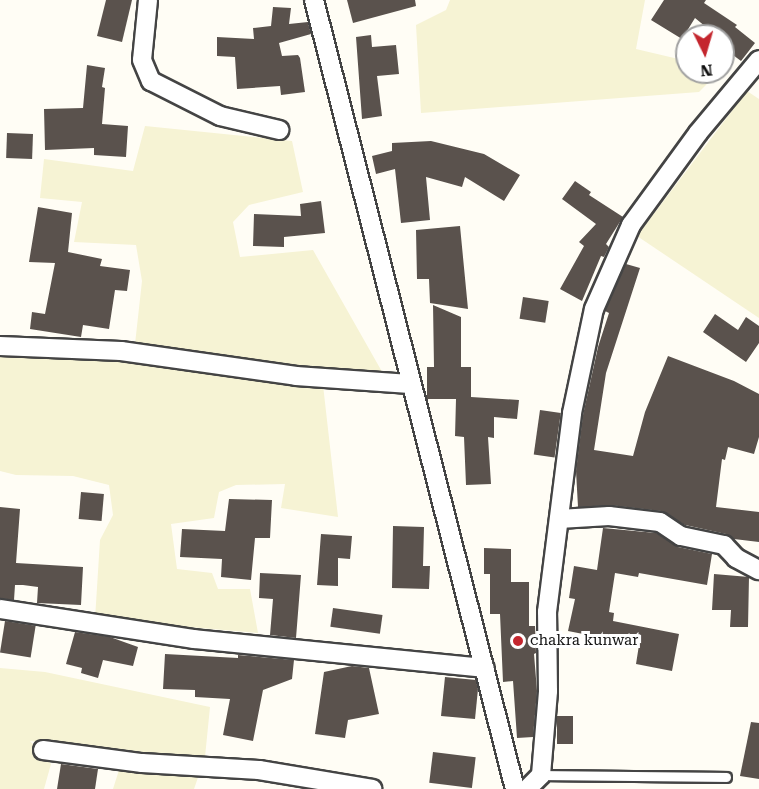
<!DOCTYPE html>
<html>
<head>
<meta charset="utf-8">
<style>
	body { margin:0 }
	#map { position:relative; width:759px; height:789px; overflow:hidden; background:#fffdf5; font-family:"Roboto Serif",serif }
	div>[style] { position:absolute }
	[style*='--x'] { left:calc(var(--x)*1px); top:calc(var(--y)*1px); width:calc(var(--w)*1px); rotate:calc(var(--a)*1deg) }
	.farmland>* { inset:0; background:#f6f3d4 }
	.building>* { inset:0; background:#5a524d; transform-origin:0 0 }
	.roads { filter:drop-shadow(2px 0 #444) drop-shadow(-2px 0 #444) drop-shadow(0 2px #444) drop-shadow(0 -2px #444) }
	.lane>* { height:9px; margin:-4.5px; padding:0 4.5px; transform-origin:4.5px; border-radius:4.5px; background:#fff }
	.street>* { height:18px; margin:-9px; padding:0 9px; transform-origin:9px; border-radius:9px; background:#fff }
	.dots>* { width:16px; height:16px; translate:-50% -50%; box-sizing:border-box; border:3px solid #fff; border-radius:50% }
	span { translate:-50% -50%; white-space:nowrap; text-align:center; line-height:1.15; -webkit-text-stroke:6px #fff; paint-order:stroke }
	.poi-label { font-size:15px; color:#111 }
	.left { translate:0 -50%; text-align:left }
	.north { position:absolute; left:675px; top:24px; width:60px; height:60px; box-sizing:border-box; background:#fff; border:2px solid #a0a0a0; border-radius:50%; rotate:175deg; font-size:16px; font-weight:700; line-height:24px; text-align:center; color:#111 }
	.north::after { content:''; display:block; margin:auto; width:21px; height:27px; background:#c4262e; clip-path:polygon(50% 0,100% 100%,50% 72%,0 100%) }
</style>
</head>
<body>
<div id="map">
	<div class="farmland">
		<i style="clip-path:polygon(450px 0,645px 0,636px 49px,687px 61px,687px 72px,719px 72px,699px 92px,421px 113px,416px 25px,446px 10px)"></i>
		<i style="clip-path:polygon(747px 91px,759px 99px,759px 318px,637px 236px)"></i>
		<i style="clip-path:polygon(145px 126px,292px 141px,303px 192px,249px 205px,233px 222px,240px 257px,313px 250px,385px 377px,280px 368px,135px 344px,142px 281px,136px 245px,74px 242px,82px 202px,40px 198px,44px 159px,133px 171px)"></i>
		<i style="clip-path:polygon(0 350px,32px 355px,158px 363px,323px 385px,338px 517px,281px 508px,285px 484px,236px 485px,219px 492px,214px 518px,171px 524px,177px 569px,212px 573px,218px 589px,250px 589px,258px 633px,95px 619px,100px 540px,113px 515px,109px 485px,73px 476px,16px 475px,0 471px)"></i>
		<i style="clip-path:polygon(0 668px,45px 672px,210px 707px,205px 757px,194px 789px,113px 789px,125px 751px,30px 741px,51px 764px,44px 789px,0 789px)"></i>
	</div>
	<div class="building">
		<i style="clip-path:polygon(106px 0,132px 0,122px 42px,97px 36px)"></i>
		<i style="clip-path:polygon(347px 0,415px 0,416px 6px,353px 23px)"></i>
		<i style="clip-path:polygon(664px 0,706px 0,704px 3px,737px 25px,735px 27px,755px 43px,741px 61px,725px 49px,728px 45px,723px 41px,723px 36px,717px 36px,695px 18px,682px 39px,651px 20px)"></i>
		<i style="clip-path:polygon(273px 7px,291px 8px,289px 24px,308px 22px,311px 34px,279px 43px,282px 56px,298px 55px,300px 58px,305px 92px,281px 95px,280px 86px,237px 89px,235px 57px,217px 56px,217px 37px,254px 39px,253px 28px,271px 26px)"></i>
		<i style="clip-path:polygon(371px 35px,372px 47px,396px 45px,399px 74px,377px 76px,382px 116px,362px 119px,356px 37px)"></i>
		<i style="clip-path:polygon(87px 65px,105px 68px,102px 87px,105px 88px,102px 124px,128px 126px,126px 157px,94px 155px,94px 148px,45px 150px,44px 109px,83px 108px)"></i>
		<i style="left:7px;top:133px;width:26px;height:25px;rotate:2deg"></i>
		<i style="clip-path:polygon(431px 141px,484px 154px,520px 175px,504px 201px,465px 177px,462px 187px,426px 177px,430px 220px,401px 223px,395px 169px,376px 174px,372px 156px,392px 151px,392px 143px)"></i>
		<i style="clip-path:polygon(575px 181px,591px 192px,589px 195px,623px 217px,606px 244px,609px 247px,604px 257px,601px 256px,582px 301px,560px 289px,584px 246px,579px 242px,596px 224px,562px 199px)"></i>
		<i style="clip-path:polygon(321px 201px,325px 233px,284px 237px,284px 247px,253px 246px,254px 214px,301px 216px,300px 204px)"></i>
		<i style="clip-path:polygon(38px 207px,72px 213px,68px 252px,102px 259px,100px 266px,130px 270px,127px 291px,115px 290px,109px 329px,83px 325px,81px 337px,30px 329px,32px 312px,45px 314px,55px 263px,29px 262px)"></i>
		<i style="clip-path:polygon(460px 226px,468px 309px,430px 303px,429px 279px,417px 279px,416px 230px)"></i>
		<i style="clip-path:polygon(626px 264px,640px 268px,606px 373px,594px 450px,633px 456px,645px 412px,668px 356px,734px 381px,759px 394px,759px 437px,754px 454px,728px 447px,725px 460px,722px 459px,716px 507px,759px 512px,759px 542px,734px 539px,726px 534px,685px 525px,661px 511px,610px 505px,578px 507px,576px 471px,583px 415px,598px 347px,609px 313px,605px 311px)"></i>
		<i style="left:523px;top:297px;width:26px;height:22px;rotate:9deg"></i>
		<i style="clip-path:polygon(433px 305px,461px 317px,461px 367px,471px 367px,471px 397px,519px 400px,517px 419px,494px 417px,494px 438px,488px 437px,491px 484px,466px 485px,464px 437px,455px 436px,456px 399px,427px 399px,427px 367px,434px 367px)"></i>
		<i style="clip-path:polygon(715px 314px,738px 330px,746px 317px,759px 326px,759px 343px,746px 362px,703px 332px)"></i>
		<i style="left:540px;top:410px;width:21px;height:45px;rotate:8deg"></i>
		<i style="left:81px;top:492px;width:23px;height:27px;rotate:5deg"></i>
		<i style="clip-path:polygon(229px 499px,272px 500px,270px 538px,255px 538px,251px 580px,221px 577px,222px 559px,180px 557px,182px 529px,225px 531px)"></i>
		<i style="clip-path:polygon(0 507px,20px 509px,16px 563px,83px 567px,81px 605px,37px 603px,38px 587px,23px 585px,15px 585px,14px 600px,0 598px)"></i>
		<i style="clip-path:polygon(393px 526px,424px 527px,423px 566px,430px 566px,429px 589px,392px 588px)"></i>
		<i style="clip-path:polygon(603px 528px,656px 533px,678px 547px,712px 554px,707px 585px,639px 573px,638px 577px,615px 573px,609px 612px,614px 613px,613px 621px,679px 634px,672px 671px,636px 664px,639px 645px,568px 631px,575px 599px,569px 598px,574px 566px,597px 570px)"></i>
		<i style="clip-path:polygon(321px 534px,352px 536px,350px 559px,338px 558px,338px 586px,317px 585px)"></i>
		<i style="clip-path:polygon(484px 548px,511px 549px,511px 582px,529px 582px,529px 626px,535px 626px,536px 653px,534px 654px,537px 691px,533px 737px,517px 738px,513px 681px,503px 682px,500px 614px,490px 614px,490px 574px,484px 574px)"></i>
		<i style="clip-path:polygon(260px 573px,301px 575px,296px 638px,270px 635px,273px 599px,259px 598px)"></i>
		<i style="clip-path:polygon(714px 574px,749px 577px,748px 627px,730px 627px,731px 610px,712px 610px)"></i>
		<i style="left:333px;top:608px;width:50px;height:19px;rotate:8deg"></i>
		<i style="left:5px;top:621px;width:31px;height:32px;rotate:9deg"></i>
		<i style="clip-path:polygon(75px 632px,110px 637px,138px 647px,133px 666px,103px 660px,98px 678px,81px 673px,82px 668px,66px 664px)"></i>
		<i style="clip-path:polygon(165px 654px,238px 658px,238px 655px,294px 660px,292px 679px,263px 690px,253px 741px,223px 735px,230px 699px,195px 697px,195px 690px,163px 689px)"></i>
		<i style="clip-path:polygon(352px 666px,369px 668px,379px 714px,348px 720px,345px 738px,315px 734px,324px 672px)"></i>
		<i style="clip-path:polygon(445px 677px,476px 680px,478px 689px,475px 719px,441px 716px)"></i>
		<i style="left:557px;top:716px;width:16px;height:28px"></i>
		<i style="clip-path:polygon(751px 722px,759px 723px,759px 779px,740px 776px)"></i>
		<i style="left:433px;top:752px;width:43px;height:31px;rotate:7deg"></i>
		<i style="clip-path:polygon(61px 764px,98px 769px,95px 789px,57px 789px)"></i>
	</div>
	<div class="roads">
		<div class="lane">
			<i style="--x:541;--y:775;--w:185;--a:0.6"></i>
		</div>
		<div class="street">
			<i style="--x:148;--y:0;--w:60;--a:95.7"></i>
			<i style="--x:142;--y:60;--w:23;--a:67"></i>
			<i style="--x:151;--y:81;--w:77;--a:26.9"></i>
			<i style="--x:220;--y:116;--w:61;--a:13.3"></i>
			<i style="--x:314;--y:0;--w:814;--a:75.71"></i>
			<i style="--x:0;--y:346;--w:121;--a:2.4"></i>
			<i style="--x:121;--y:351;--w:177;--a:8.1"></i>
			<i style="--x:296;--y:376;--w:114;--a:4"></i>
			<i style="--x:559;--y:519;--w:50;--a:-3.4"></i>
			<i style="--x:609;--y:516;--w:51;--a:6.7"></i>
			<i style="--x:660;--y:522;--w:25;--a:34"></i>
			<i style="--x:681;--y:536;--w:44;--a:11.8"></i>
			<i style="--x:724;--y:545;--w:18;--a:47"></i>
			<i style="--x:736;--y:558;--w:26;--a:28"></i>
			<i style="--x:0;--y:609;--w:196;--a:8.8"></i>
			<i style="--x:194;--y:639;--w:292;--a:5.7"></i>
			<i style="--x:43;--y:750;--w:100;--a:7.5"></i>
			<i style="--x:142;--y:763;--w:117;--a:3.4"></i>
			<i style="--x:259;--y:770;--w:115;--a:9.5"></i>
			<i style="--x:527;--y:789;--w:20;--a:-45"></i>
			<i style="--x:541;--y:775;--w:84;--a:-85.2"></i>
			<i style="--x:548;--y:691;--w:79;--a:-90.7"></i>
			<i style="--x:547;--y:612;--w:201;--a:-82.8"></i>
			<i style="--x:572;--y:413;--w:106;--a:-78.1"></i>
			<i style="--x:594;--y:309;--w:92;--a:-66.2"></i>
			<i style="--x:631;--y:225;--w:114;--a:-53.9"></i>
			<i style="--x:698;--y:133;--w:95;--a:-50.1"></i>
		</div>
	</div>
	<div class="dots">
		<i style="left:518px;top:641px;background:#c4262e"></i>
	</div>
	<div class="poi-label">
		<span class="left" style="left:530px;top:641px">chakra kunwar</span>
	</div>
	<div class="north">N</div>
</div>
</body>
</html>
